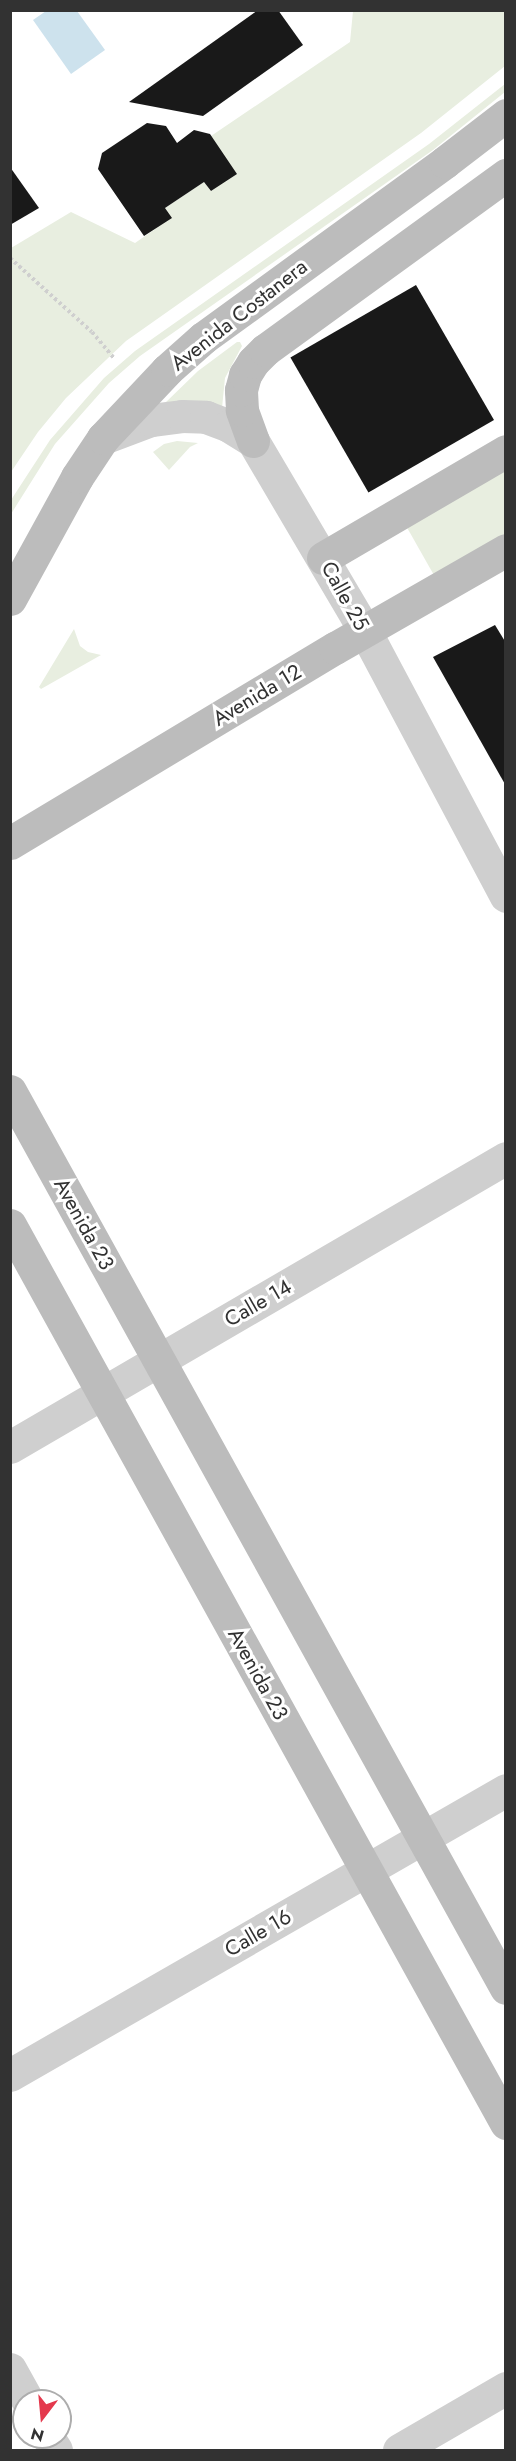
<!DOCTYPE html>
<html>
<head>
<meta charset="utf-8">
<style>
	body { margin:0 }
	#map { position:relative; width:516px; height:2461px; overflow:hidden; background:#fff; font-family:Jost,sans-serif }
	div>[style] { position:absolute }
	[style*='--x'] { left:calc(var(--x)*1px); top:calc(var(--y)*1px); width:calc(var(--w)*1px); rotate:calc(var(--a)*1deg) }
	.green>* { inset:0; background:#e8eee0 }
	.water>* { inset:0; background:#cde2ed }
	.building>* { inset:0; background:#191919; transform-origin:0 0 }
	.path>* { height:4px; margin-top:-2px; transform-origin:0; background:repeating-linear-gradient(90deg,#cfcfcf 0 3px,transparent 0 6px) }
	.street>* { height:33px; margin:-16.5px; padding:0 16.5px; transform-origin:16.5px; border-radius:16.5px; background:#cfcfcf }
	.secondary>* { height:33px; margin:-16.5px; padding:0 16.5px; transform-origin:16.5px; border-radius:16.5px; background:#bcbcbc }
	span { translate:-50% -50%; white-space:nowrap; text-align:center; line-height:1.15; -webkit-text-stroke:6px #fff; paint-order:stroke }
	.street-label { font-size:21px; color:#323232 }
	.frame { position:absolute; inset:0; border:12px solid #323232; pointer-events:none }
	.north { position:absolute; left:12px; top:2389px; width:60px; height:60px; box-sizing:border-box; background:#fff; border:2px solid #adadad; border-radius:50%; rotate:196deg; font-size:16px; font-weight:700; line-height:24px; text-align:center; color:#323232 }
	.north::after { content:''; display:block; margin:auto; width:21px; height:27px; background:#e4394d; clip-path:polygon(50% 0,100% 100%,50% 72%,0 100%) }
</style>
</head>
<body>
<div id="map">
	<div class="green">
		<i style="clip-path:polygon(353px 11px,505px 11px,505px 66px,421px 133px,126px 341px,66px 398px,38px 432px,11px 472px,11px 248px,71px 212px,135px 243px,171px 218px,165px 208px,204px 182px,211px 191px,236px 174px,211px 136px,350px 42px)"></i>
		<i style="clip-path:polygon(505px 84px,505px 92px,433px 150px,140px 356px,109px 383px,55px 444px,11px 514px,11px 500px,50px 440px,104px 378px,135px 351px,429px 144px)"></i>
		<i style="clip-path:polygon(237px 342px,240px 342px,242px 346px,225px 378px,222px 408px,164px 404px,198px 371px)"></i>
		<i style="clip-path:polygon(177px 441px,198px 443px,190px 447px,169px 470px,153px 452px,164px 444px)"></i>
		<i style="clip-path:polygon(505px 466px,505px 536px,435px 577px,405px 524px)"></i>
		<i style="clip-path:polygon(74px 629px,80px 646px,88px 652px,101px 655px,41px 689px,39px 687px)"></i>
	</div>
	<div class="water">
		<i style="clip-path:polygon(46px 11px,77px 11px,105px 50px,71px 74px,33px 20px)"></i>
	</div>
	<div class="building">
		<i style="clip-path:polygon(258px 10px,278px 10px,303px 45px,203px 116px,129px 102px)"></i>
		<i style="clip-path:polygon(147px 123px,166px 126px,177px 143px,194px 130px,210px 134px,237px 174px,211px 191px,204px 182px,165px 208px,172px 218px,144px 236px,98px 169px,102px 153px)"></i>
		<i style="clip-path:polygon(10px 167px,39px 208px,10px 225px)"></i>
		<i style="left:416px;top:285px;width:156px;height:145px;rotate:60deg"></i>
		<i style="clip-path:polygon(495px 625px,506px 643px,506px 786px,433px 657px)"></i>
	</div>
	<div class="path">
		<i style="--x:10;--y:258;--w:110;--a:42.1"></i>
		<i style="--x:92;--y:332;--w:35;--a:50"></i>
	</div>
	<div class="street">
		<i style="--x:103;--y:438;--w:51;--a:-20.6"></i>
		<i style="--x:151;--y:420;--w:31;--a:-7"></i>
		<i style="--x:182;--y:416;--w:24;--a:2"></i>
		<i style="--x:206;--y:417;--w:25;--a:21"></i>
		<i style="--x:229;--y:426;--w:28;--a:32"></i>
		<i style="--x:253;--y:441;--w:221;--a:59.5"></i>
		<i style="--x:365;--y:631;--w:300;--a:62"></i>
		<i style="--x:10;--y:1447;--w:574;--a:-30.23"></i>
		<i style="--x:10;--y:2075;--w:572;--a:-29.88"></i>
		<i style="--x:10;--y:2369;--w:37;--a:61"></i>
		<i style="--x:48;--y:2437;--w:15;--a:58"></i>
		<i style="--x:399;--y:2450;--w:124;--a:-30.1"></i>
	</div>
	<div class="secondary">
		<i style="--x:253;--y:441;--w:33;--a:-110"></i>
		<i style="--x:242;--y:410;--w:20;--a:-93"></i>
		<i style="--x:241;--y:390;--w:16;--a:-75"></i>
		<i style="--x:245;--y:375;--w:15;--a:-58"></i>
		<i style="--x:253;--y:362;--w:17;--a:-45"></i>
		<i style="--x:265;--y:350;--w:298;--a:-36"></i>
		<i style="--x:323;--y:558;--w:212;--a:-30.3"></i>
		<i style="--x:10;--y:599;--w:139;--a:-61.2"></i>
		<i style="--x:77;--y:477;--w:47;--a:-56.3"></i>
		<i style="--x:103;--y:438;--w:93;--a:-46.7"></i>
		<i style="--x:167;--y:370;--w:48;--a:-41.6"></i>
		<i style="--x:203;--y:338;--w:299;--a:-36"></i>
		<i style="--x:445;--y:162;--w:77;--a:-37.6"></i>
		<i style="--x:10;--y:843;--w:379;--a:-31"></i>
		<i style="--x:335;--y:648;--w:197;--a:-29.8"></i>
		<i style="--x:10;--y:1091;--w:1025;--a:61.06"></i>
		<i style="--x:10;--y:1225;--w:1026;--a:61.09"></i>
	</div>
	<div class="street-label">
		<span style="left:239px;top:315px;rotate:-38deg">Avenida Costanera</span>
		<span style="left:345px;top:596px;rotate:61deg">Calle 25</span>
		<span style="left:257px;top:695px;rotate:-31deg">Avenida 12</span>
		<span style="left:84px;top:1224px;rotate:61deg">Avenida 23</span>
		<span style="left:258px;top:1303px;rotate:-30deg">Calle 14</span>
		<span style="left:258px;top:1674px;rotate:61deg">Avenida 23</span>
		<span style="left:258px;top:1933px;rotate:-30deg">Calle 16</span>
	</div>
	<div class="frame"></div>
	<div class="north">N</div>
</div>
</body>
</html>
